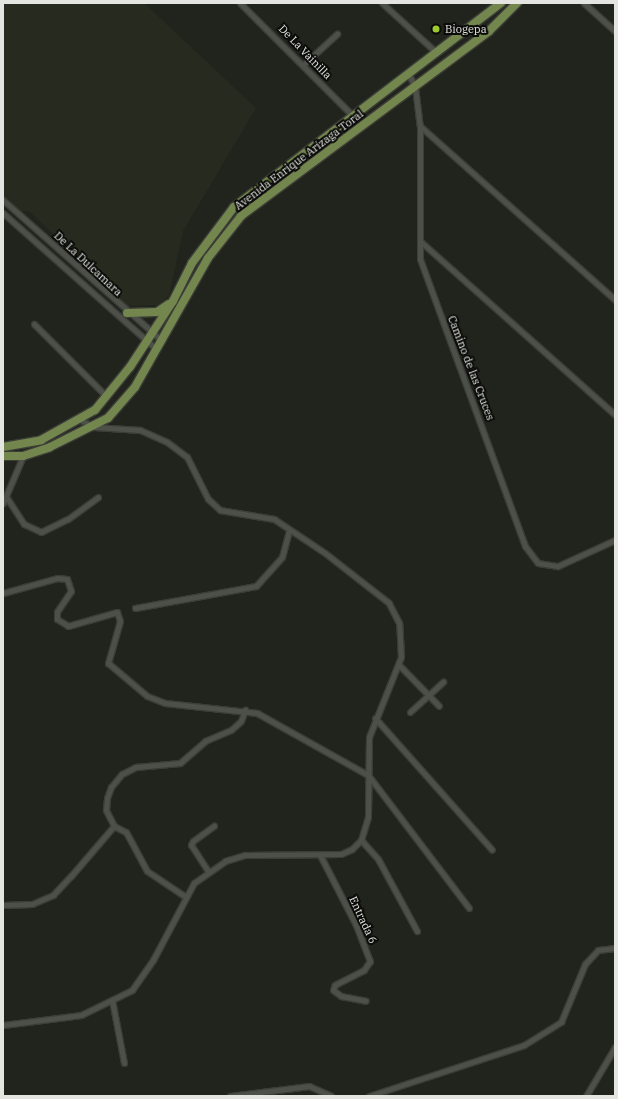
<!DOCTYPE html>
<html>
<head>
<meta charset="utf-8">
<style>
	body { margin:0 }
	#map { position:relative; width:618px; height:1099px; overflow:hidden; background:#21231d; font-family:"IBM Plex Serif",serif }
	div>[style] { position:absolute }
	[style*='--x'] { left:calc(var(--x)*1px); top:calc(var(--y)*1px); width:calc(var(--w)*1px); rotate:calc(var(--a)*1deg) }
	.built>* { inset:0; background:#272b1f }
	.roads { filter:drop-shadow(1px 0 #3b3d37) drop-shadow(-1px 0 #3b3d37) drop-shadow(0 1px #3b3d37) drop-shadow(0 -1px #3b3d37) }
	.minor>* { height:5px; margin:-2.5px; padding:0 2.5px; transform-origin:2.5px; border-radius:2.5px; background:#4d5048 }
	.primary>* { height:8px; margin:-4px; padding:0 4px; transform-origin:4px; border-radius:4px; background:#73864d }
	.dots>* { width:11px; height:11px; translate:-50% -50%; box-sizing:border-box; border:2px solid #0b0c09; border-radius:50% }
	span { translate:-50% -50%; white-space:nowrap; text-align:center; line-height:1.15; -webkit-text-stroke:4px #0b0c09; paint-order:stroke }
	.poi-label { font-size:11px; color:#e4e5e1 }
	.left { translate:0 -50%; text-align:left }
	.street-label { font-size:11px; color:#e4e5e1 }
	.frame { position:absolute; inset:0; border:4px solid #e4e5e1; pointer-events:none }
</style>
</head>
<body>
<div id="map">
	<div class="built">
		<i style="clip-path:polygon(3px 3px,144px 3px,256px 108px,183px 231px,169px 296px,157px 305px,123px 306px,63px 256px,63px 243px,29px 211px,18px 211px,3px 197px)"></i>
	</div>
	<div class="roads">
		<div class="minor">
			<i style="--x:240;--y:3;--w:160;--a:45"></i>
			<i style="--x:382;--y:3;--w:74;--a:42.3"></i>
			<i style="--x:584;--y:3;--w:42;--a:42.1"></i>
			<i style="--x:304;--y:64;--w:45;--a:-42.3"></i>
			<i style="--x:409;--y:75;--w:13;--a:63"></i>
			<i style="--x:415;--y:87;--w:39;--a:83"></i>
			<i style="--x:420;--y:126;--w:133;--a:90"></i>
			<i style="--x:420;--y:259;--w:306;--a:69.9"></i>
			<i style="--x:525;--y:546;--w:21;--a:53"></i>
			<i style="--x:538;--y:563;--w:20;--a:9"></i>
			<i style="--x:558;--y:566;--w:63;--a:-24.5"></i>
			<i style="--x:420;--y:126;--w:261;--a:41.7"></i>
			<i style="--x:3;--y:200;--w:211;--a:41.5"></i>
			<i style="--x:3;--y:213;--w:205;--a:41.6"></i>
			<i style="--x:420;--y:241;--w:261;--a:41.7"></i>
			<i style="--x:34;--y:324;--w:103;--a:45"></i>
			<i style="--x:7;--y:498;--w:31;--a:57"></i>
			<i style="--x:24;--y:524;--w:19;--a:25"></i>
			<i style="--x:41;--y:532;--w:30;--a:-26"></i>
			<i style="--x:68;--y:519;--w:37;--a:-36"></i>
			<i style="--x:3;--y:503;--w:51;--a:-66.9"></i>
			<i style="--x:3;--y:593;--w:56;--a:-15.5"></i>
			<i style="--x:57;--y:578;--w:10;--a:6"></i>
			<i style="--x:67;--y:579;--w:13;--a:72"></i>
			<i style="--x:71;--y:591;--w:25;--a:124"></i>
			<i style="--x:57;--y:612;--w:7;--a:90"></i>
			<i style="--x:57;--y:619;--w:13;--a:32"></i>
			<i style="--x:68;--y:626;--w:51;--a:-15.9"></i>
			<i style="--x:117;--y:612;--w:9;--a:72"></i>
			<i style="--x:120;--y:621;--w:44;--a:105.9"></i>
			<i style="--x:108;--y:663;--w:51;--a:40.2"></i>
			<i style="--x:147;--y:696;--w:19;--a:21"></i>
			<i style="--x:165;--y:703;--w:93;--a:6.2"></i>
			<i style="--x:257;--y:713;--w:127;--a:29.2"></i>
			<i style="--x:368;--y:775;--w:167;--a:52.8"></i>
			<i style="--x:135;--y:608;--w:123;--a:-10.3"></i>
			<i style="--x:256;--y:586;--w:39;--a:-48"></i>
			<i style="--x:282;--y:557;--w:28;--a:-75"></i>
			<i style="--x:399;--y:665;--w:57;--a:45.7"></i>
			<i style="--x:410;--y:712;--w:45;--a:-42.3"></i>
			<i style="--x:375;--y:718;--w:176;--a:48.4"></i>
			<i style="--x:114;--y:826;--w:13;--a:27"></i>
			<i style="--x:126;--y:832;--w:44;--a:61.7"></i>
			<i style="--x:147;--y:871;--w:47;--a:33.7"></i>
			<i style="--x:361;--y:840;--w:25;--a:48"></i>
			<i style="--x:378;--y:859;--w:82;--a:61.6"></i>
			<i style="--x:320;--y:855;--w:79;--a:62.8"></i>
			<i style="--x:356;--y:925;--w:39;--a:69"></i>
			<i style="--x:370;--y:961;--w:11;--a:124"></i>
			<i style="--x:364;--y:970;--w:33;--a:153"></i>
			<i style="--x:335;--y:985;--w:5;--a:112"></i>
			<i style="--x:333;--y:990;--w:10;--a:37"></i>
			<i style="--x:341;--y:996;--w:25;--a:11"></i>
			<i style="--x:208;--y:871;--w:31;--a:-123"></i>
			<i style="--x:191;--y:845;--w:4;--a:-63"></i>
			<i style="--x:193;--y:841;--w:26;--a:-36"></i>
			<i style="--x:3;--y:905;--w:29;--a:-2"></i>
			<i style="--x:32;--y:904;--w:23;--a:-23"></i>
			<i style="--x:53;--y:895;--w:26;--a:-47"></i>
			<i style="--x:71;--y:876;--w:66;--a:-49.3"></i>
			<i style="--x:114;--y:826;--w:18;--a:-117"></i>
			<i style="--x:106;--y:810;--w:12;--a:-85"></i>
			<i style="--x:107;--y:798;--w:12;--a:-70"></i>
			<i style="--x:111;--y:787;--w:17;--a:-50"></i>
			<i style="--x:122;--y:774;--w:16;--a:-27"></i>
			<i style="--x:136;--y:767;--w:44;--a:-5.2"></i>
			<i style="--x:180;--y:763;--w:33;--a:-41"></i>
			<i style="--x:205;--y:741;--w:28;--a:-23"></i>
			<i style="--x:231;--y:730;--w:13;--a:-42"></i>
			<i style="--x:241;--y:721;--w:12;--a:-70"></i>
			<i style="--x:112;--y:1000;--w:64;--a:79.2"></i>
			<i style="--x:3;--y:1025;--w:79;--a:-7.3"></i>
			<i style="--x:81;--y:1015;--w:57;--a:-26.1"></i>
			<i style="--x:132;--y:990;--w:37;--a:-55"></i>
			<i style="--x:153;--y:960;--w:87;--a:-62"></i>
			<i style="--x:194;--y:883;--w:38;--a:-35"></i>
			<i style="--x:225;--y:861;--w:21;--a:-17"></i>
			<i style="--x:245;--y:855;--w:96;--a:-0.6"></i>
			<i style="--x:341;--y:854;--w:12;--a:-24"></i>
			<i style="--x:352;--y:849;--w:13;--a:-45"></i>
			<i style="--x:361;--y:840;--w:24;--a:-73"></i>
			<i style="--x:368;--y:817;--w:80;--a:-89.3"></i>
			<i style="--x:369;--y:737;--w:86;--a:-68.2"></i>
			<i style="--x:401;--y:657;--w:34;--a:-93"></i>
			<i style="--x:399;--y:623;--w:22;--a:-117"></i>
			<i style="--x:389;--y:603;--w:81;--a:-142"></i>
			<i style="--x:325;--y:553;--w:61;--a:-146.3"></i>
			<i style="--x:274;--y:519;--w:55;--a:-170.5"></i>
			<i style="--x:220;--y:510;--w:16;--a:-137"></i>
			<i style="--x:208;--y:499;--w:47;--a:-116.6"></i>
			<i style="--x:187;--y:457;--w:25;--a:-143"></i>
			<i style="--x:167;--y:442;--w:30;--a:-156"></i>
			<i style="--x:140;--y:430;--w:46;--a:-176.3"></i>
			<i style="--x:94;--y:427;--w:15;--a:-152"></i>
			<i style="--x:230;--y:1096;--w:80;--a:-7.2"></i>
			<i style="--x:309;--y:1086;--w:24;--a:24"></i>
			<i style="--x:369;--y:1096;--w:163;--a:-18.2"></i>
			<i style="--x:524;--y:1045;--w:44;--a:-31.9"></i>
			<i style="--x:561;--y:1022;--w:63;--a:-67.5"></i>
			<i style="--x:585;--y:964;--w:19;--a:-47"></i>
			<i style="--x:598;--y:950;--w:17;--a:-7"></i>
			<i style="--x:586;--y:1096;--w:57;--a:-59.4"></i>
		</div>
		<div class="primary">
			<i style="--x:127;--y:313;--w:30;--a:-2"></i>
			<i style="--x:157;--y:312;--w:14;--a:-34"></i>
			<i style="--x:3;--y:447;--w:39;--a:-10"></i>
			<i style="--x:41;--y:440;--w:62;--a:-29.1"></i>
			<i style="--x:95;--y:410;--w:55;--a:-50.9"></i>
			<i style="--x:130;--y:367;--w:79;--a:-56.9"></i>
			<i style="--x:173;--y:301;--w:42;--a:-63.4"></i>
			<i style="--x:192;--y:263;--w:70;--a:-53.1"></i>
			<i style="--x:234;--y:207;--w:336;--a:-37.4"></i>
			<i style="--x:3;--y:456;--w:20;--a:0"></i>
			<i style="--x:23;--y:456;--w:28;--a:-18"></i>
			<i style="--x:50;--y:447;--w:65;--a:-26.6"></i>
			<i style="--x:108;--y:418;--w:41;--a:-48.9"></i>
			<i style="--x:135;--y:387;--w:148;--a:-60.5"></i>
			<i style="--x:208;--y:258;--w:53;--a:-51.8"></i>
			<i style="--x:241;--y:216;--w:309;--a:-36.7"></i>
			<i style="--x:489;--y:31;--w:40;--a:-45"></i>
		</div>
	</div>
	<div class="dots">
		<i style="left:436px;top:29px;background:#9dca2f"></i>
	</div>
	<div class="poi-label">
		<span class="left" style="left:445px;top:29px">Biogepa</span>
	</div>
	<div class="street-label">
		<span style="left:305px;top:52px;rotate:46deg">De La Vainilla</span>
		<span style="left:299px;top:160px;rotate:-37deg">Avenida Enrique Arízaga Toral</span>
		<span style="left:88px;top:264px;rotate:43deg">De La Dulcamara</span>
		<span style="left:471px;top:368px;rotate:69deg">Camino de las Cruces</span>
		<span style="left:363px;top:920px;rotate:65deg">Entrada 6</span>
	</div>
	<div class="frame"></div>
</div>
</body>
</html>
